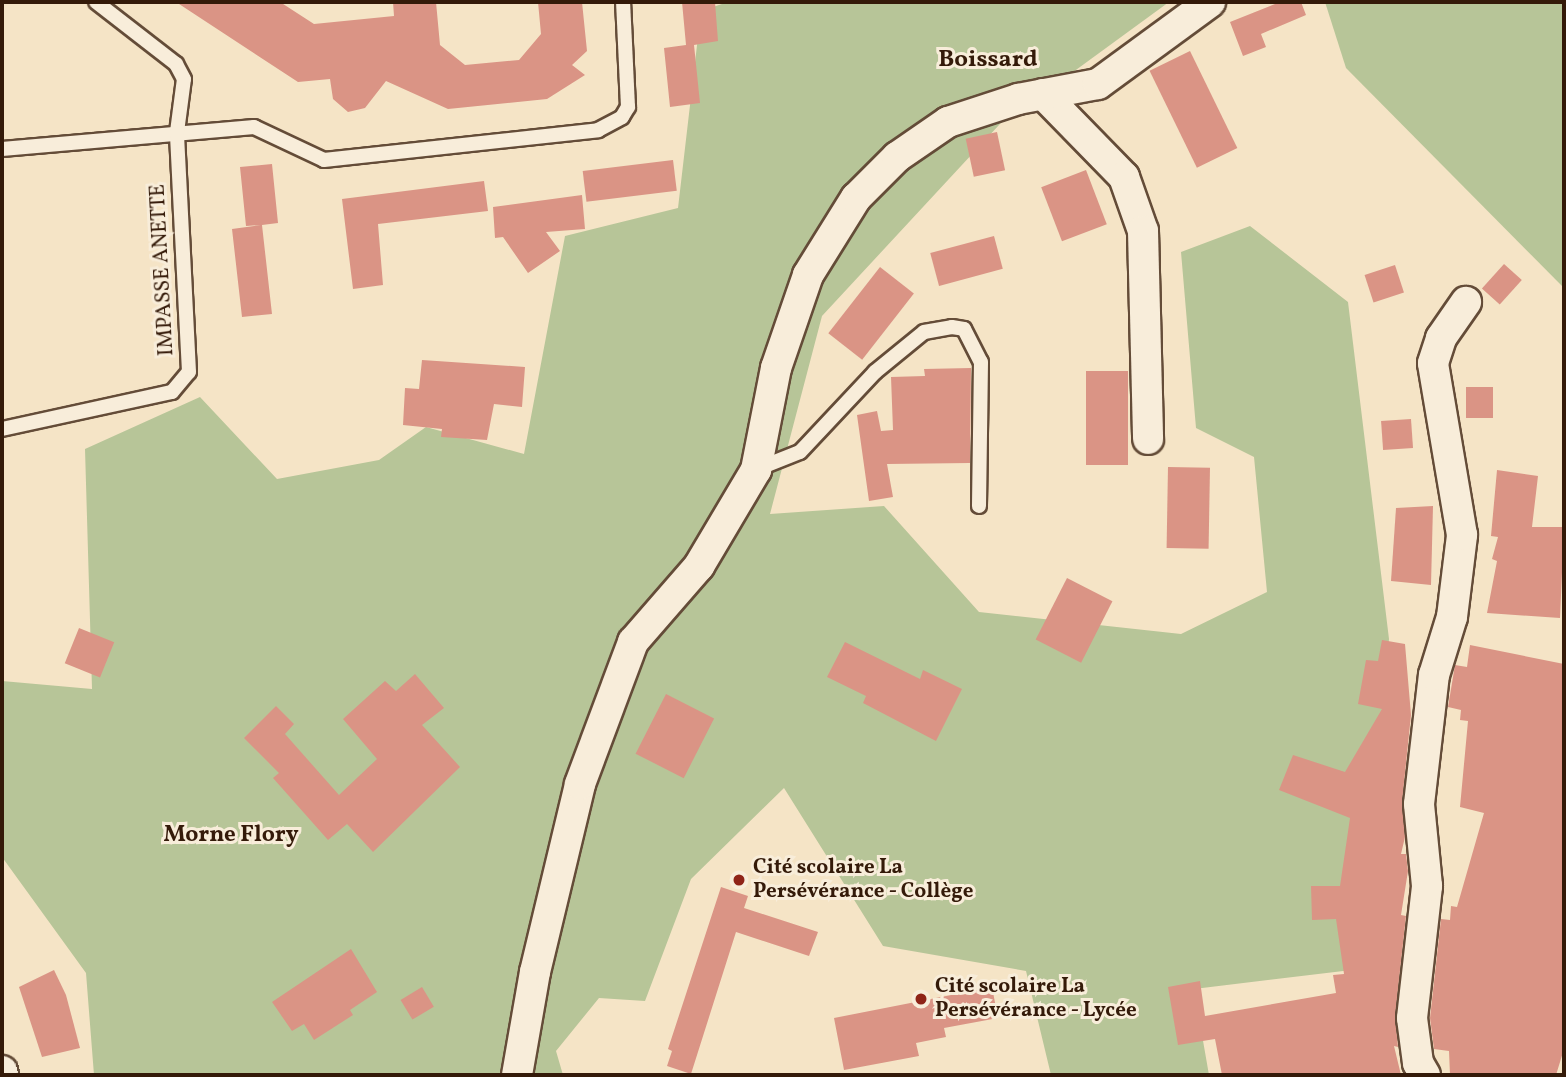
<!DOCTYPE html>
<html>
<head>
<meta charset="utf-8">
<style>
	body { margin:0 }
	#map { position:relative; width:1566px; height:1077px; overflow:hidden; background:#f5e4c6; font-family:Vollkorn,serif }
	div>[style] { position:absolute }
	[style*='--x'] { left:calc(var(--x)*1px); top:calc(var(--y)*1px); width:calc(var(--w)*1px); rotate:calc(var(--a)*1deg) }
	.green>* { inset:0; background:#b7c598 }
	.building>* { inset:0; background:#da9485; transform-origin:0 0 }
	.roads { filter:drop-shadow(2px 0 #644c38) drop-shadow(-2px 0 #644c38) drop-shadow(0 2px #644c38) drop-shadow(0 -2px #644c38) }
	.service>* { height:14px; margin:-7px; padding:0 7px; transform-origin:7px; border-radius:7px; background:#f8edda }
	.minor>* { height:30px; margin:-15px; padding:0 15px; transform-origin:15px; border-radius:15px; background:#f8edda }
	.dots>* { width:19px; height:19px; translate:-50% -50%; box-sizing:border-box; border:4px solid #f8edda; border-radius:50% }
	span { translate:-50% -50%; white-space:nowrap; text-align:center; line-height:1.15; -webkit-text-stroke:6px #f8edda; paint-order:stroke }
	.street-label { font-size:21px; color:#341a09 }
	.poi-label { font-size:21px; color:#341a09; font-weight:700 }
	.left { translate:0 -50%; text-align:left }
	.neighbourhood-label { font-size:23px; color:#341a09; font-weight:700 }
	.quarter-label { font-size:24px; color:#341a09; font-weight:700 }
	.frame { position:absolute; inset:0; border:4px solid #341a09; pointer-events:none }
</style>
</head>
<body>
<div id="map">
	<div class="green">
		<i style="clip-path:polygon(728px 2px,1169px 2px,1043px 94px,1024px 98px,822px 316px,770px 514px,884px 506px,979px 612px,1181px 634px,1267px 592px,1254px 457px,1196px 428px,1181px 252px,1250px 226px,1348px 302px,1389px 639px,1360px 969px,1194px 989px,1209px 1075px,1051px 1075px,1026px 971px,883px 946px,784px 788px,691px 879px,645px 1001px,599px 998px,556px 1051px,563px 1075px,94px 1075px,86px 973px,2px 857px,2px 681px,92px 689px,85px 449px,200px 397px,277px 479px,379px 460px,426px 427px,524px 454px,565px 236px,678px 208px,701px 11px)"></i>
		<i style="clip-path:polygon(1325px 2px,1564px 2px,1564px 288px,1346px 68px)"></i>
	</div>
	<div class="building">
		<i style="clip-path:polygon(176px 2px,280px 2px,314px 24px,394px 16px,393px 2px,436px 2px,440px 45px,465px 65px,519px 60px,541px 34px,538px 2px,582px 2px,587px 51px,572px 65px,585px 75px,547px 99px,448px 109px,386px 81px,365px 108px,348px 112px,333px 99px,330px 79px,298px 82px)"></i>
		<i style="clip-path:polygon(682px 2px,715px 2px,718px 41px,694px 45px,700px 103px,670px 107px,664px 48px,686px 45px)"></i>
		<i style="clip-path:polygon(1280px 2px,1301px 2px,1306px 15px,1261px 34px,1266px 47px,1243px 56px,1230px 22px)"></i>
		<i style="left:1190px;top:51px;width:108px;height:45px;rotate:64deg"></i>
		<i style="left:997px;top:132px;width:39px;height:32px;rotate:78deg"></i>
		<i style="left:673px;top:160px;width:31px;height:91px;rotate:83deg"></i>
		<i style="clip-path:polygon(272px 164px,278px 223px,262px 225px,272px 314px,242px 317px,232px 229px,261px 225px,246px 226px,240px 167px)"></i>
		<i style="left:1086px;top:170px;width:58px;height:48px;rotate:69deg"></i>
		<i style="clip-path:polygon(484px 181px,488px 211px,378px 224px,383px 285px,353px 289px,342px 199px)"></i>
		<i style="clip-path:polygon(582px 195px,585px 229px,546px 232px,560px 251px,528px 273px,503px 237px,495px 238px,493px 207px)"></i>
		<i style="left:994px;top:236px;width:34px;height:66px;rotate:75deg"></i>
		<i style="left:1504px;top:264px;width:24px;height:33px;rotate:42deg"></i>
		<i style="left:1395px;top:265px;width:29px;height:32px;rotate:72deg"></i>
		<i style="left:880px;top:267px;width:43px;height:84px;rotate:38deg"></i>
		<i style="clip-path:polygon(422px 360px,525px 367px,522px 407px,494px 404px,487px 440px,441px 437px,442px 429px,403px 425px,405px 388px,419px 389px)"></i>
		<i style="clip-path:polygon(971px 368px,970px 463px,887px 464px,893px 497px,869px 501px,857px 415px,877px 411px,881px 431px,893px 430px,891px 377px,925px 376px,924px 369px)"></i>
		<i style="left:1086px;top:371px;width:42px;height:94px"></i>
		<i style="left:1466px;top:387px;width:27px;height:31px"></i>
		<i style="left:1411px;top:419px;width:29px;height:30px;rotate:86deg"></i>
		<i style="left:1168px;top:467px;width:42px;height:81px;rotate:1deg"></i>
		<i style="clip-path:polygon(1497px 470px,1538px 476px,1532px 527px,1564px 527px,1560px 618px,1487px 613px,1497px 561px,1492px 559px,1498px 537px,1491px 536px)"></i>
		<i style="clip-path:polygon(1433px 506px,1431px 585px,1391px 581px,1396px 508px)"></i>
		<i style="left:1067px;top:578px;width:51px;height:69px;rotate:27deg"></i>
		<i style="left:79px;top:628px;width:38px;height:38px;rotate:22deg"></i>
		<i style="clip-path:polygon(1382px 640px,1405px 644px,1411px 715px,1402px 802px,1405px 837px,1401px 854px,1406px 854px,1408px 871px,1401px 915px,1406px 916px,1395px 1016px,1398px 1047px,1394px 1046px,1401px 1075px,1222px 1075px,1215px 1039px,1178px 1045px,1168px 987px,1200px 981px,1205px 1016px,1336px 993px,1333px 975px,1344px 974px,1336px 919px,1312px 920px,1311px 886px,1340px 886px,1350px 818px,1279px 790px,1293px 755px,1345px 772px,1382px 709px,1358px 704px,1366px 660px,1378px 661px)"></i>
		<i style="clip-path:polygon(845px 642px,920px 679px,923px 670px,962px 689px,936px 741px,863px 703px,866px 696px,827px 677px)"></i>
		<i style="clip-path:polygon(1470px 645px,1564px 664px,1564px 1049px,1556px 1075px,1450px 1075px,1449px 1051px,1434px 1049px,1430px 1018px,1441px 919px,1450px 920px,1451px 906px,1457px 907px,1484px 813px,1460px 807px,1468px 721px,1460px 720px,1461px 710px,1448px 707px,1455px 665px,1467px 667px)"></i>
		<i style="clip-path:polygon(415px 674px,444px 708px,422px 725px,460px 767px,373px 852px,347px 824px,328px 840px,273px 778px,279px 773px,244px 738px,276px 706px,294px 724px,285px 734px,339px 795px,377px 759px,343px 719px,385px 681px,396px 691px)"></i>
		<i style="left:666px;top:694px;width:54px;height:67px;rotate:27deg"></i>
		<i style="clip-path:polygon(721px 887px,748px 896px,744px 908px,818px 932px,809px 956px,736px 932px,691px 1074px,667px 1066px,672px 1051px,668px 1049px)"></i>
		<i style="clip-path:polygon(351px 949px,377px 992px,350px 1010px,353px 1015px,314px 1040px,304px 1024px,292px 1031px,272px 1002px)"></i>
		<i style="clip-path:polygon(54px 970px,66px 995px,80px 1048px,42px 1057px,19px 987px)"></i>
		<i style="left:422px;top:987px;width:23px;height:25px;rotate:59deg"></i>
		<i style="clip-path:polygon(992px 987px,998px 1018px,944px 1028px,946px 1037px,916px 1043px,919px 1056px,844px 1070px,834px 1018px)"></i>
	</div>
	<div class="roads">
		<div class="service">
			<i style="--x:2;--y:149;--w:253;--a:-5"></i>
			<i style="--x:254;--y:127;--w:77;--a:25.2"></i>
			<i style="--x:324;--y:160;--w:276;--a:-6.2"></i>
			<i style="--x:598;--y:130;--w:27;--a:-28"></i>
			<i style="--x:622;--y:117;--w:12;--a:-59"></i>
			<i style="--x:628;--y:107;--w:105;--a:-92.7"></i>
			<i style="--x:2;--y:429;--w:174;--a:-12.3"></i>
			<i style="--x:172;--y:392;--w:26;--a:-50"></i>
			<i style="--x:189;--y:372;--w:240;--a:-92.9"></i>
			<i style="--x:177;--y:132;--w:53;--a:-82.5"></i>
			<i style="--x:184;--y:79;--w:17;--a:-118"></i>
			<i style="--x:176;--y:64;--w:101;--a:-142.2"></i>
			<i style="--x:757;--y:469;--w:46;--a:-21.6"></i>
			<i style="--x:800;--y:452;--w:110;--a:-46.8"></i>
			<i style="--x:875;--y:372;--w:63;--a:-39.2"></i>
			<i style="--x:924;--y:332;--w:28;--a:-10"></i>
			<i style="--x:952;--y:327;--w:12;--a:9"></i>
			<i style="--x:964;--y:329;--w:37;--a:63"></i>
			<i style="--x:981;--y:362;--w:144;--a:90.8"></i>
		</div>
		<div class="minor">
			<i style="--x:1043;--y:94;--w:116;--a:45.7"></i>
			<i style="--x:1124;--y:177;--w:57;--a:70.6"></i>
			<i style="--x:1143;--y:231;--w:208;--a:88.6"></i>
			<i style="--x:2;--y:1071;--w:4;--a:76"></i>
			<i style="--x:517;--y:1075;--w:105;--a:-80.1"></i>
			<i style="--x:535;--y:972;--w:193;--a:-76.5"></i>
			<i style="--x:580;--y:784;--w:152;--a:-69.5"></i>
			<i style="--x:633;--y:642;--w:101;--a:-49"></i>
			<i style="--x:699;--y:566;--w:112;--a:-59.3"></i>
			<i style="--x:756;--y:470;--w:104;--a:-78.9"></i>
			<i style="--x:776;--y:368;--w:98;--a:-71"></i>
			<i style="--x:808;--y:275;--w:91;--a:-58.1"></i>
			<i style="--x:856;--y:198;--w:58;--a:-45"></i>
			<i style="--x:897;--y:157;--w:62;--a:-34.5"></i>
			<i style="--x:948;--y:122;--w:74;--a:-18.2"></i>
			<i style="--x:1018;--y:99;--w:81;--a:-10.6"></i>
			<i style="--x:1098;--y:84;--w:139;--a:-36.2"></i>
			<i style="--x:1425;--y:1075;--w:14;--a:-120"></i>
			<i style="--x:1418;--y:1063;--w:45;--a:-97.6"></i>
			<i style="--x:1412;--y:1018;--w:133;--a:-83.5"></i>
			<i style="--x:1427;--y:886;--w:82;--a:-95.6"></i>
			<i style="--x:1419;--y:804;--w:130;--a:-83.4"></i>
			<i style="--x:1434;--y:675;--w:61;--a:-72.8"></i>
			<i style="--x:1452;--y:617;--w:83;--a:-83"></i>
			<i style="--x:1462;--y:535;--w:174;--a:-99.6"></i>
			<i style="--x:1433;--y:363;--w:26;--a:-72"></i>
			<i style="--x:1441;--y:338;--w:44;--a:-55.2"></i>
		</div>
	</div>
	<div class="dots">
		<i style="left:739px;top:880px;background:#8f2418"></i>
		<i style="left:921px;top:999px;background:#8f2418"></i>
	</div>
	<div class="street-label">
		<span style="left:163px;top:270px;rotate:-93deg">IMPASSE ANETTE</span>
	</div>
	<div class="poi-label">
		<span class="left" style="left:753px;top:880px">Cité scolaire La<br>Persévérance - Collège</span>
		<span class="left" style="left:935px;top:999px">Cité scolaire La<br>Persévérance - Lycée</span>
	</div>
	<div class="neighbourhood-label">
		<span style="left:231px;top:835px">Morne Flory</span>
	</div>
	<div class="quarter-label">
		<span style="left:988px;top:61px">Boissard</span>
	</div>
	<div class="frame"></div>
</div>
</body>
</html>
